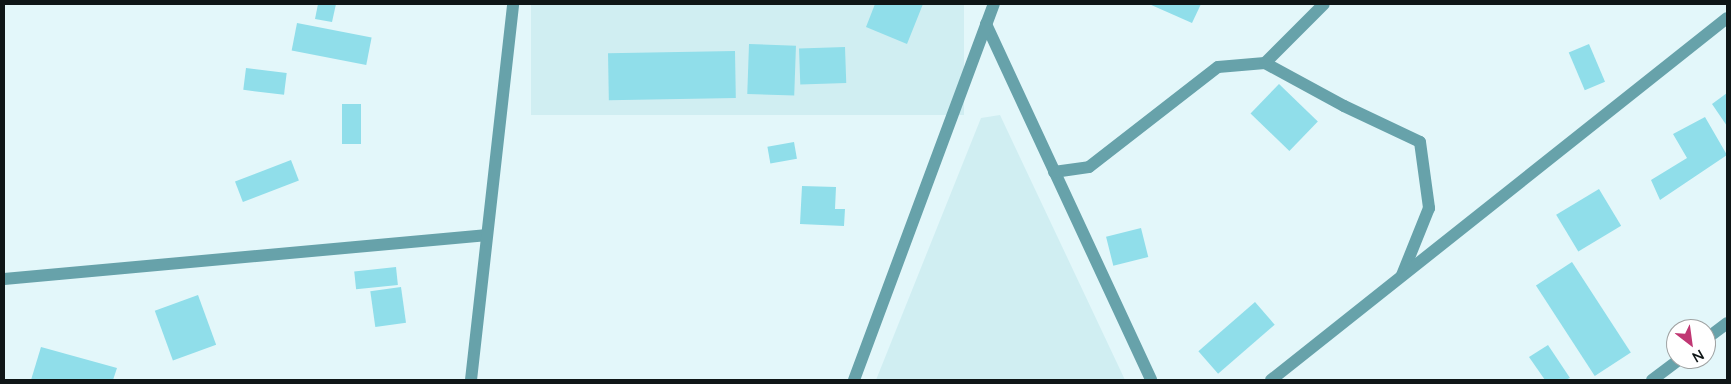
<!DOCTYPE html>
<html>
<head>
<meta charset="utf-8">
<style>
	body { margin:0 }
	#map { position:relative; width:1731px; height:384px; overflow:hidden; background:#e3f7fa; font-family:Lato,sans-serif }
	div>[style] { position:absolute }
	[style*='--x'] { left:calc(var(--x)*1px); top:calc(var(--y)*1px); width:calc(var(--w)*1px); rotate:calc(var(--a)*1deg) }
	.built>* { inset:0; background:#d0eef2; transform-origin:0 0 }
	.building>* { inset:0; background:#90deea; transform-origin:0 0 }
	.minor>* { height:12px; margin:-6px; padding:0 6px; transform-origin:6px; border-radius:6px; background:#67a2aa }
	span { translate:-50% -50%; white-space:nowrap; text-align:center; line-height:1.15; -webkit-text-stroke:4px #fff; paint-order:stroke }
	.frame { position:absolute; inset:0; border:5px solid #0f1617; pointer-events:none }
	.north { position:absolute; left:1666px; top:319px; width:50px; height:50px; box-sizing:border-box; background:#fff; border:1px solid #9fa2a2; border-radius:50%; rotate:150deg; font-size:14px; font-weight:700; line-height:20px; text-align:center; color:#0f1617 }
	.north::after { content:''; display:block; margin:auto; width:18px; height:22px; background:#c03773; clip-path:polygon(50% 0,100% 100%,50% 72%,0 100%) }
</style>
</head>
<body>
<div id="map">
	<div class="built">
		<i style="left:531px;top:4px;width:433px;height:111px"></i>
		<i style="clip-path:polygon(1000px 115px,1125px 380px,876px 380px,981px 118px)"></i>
	</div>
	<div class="building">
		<i style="clip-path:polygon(318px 4px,336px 4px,332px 22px,315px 19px)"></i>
		<i style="clip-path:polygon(875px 4px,923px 4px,907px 44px,866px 27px)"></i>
		<i style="clip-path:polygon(1149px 4px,1201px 4px,1192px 23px)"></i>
		<i style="left:297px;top:23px;width:76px;height:28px;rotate:11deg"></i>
		<i style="left:749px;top:44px;width:47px;height:50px;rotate:2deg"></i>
		<i style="left:1589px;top:44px;width:41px;height:22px;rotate:67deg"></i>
		<i style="left:845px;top:47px;width:36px;height:46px;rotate:88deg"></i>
		<i style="left:735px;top:51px;width:47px;height:127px;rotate:89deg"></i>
		<i style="left:246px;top:68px;width:41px;height:22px;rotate:7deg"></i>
		<i style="left:1279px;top:84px;width:54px;height:41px;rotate:44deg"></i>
		<i style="clip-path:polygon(1727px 93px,1727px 126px,1712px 104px)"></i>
		<i style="left:342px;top:104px;width:19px;height:40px"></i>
		<i style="clip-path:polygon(1705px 117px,1727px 155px,1660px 200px,1651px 180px,1687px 158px,1673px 134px)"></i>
		<i style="left:794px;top:142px;width:17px;height:27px;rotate:80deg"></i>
		<i style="left:291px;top:160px;width:22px;height:60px;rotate:69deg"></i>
		<i style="clip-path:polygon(802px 186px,836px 187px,835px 209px,845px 209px,844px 226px,800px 224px)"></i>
		<i style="left:1599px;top:189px;width:43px;height:50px;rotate:59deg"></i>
		<i style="left:1141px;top:228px;width:30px;height:36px;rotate:76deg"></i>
		<i style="left:1572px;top:262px;width:108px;height:43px;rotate:57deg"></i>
		<i style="left:396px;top:267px;width:18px;height:42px;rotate:84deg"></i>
		<i style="left:401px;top:287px;width:36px;height:31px;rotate:82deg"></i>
		<i style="left:198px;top:295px;width:53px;height:46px;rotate:70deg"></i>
		<i style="left:1255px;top:302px;width:30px;height:75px;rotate:49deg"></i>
		<i style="clip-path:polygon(1548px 345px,1570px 378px,1565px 380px,1545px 380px,1529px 357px)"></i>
		<i style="clip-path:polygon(41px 347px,117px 368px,113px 380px,31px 380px)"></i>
	</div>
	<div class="minor">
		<i style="--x:986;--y:24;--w:392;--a:65.1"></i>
		<i style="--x:1265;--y:63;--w:90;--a:28.6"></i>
		<i style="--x:1344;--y:106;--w:84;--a:25.3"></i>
		<i style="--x:1420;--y:142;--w:67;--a:82.2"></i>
		<i style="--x:1429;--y:208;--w:72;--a:111.9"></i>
		<i style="--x:1054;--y:172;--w:35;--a:-8"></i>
		<i style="--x:1089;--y:167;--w:163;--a:-37.8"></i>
		<i style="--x:1218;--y:67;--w:47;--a:-4.9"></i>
		<i style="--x:1265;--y:63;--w:83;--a:-45"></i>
		<i style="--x:4;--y:279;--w:483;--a:-5.2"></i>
		<i style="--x:1706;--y:339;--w:26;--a:-37"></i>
		<i style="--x:471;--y:380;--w:378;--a:-83.6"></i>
		<i style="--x:854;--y:380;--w:401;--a:-69.6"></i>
		<i style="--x:1271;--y:380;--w:582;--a:-38.44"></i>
		<i style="--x:1652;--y:380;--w:35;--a:-37"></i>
	</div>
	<div class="frame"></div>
	<div class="north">N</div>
</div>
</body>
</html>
